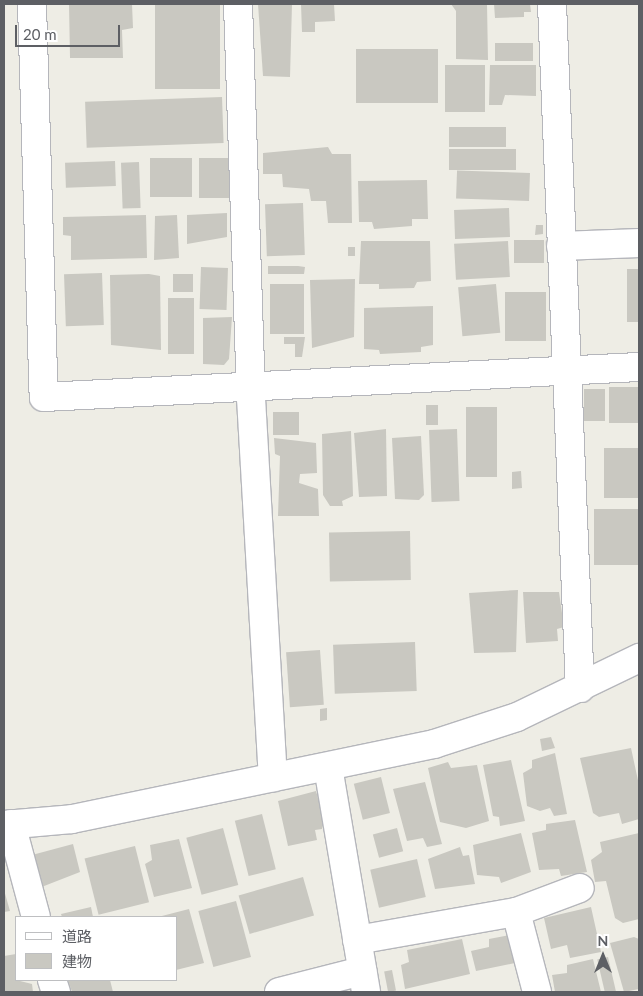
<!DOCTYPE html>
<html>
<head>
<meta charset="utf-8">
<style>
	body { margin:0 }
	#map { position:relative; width:643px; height:996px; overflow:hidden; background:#eeede5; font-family:Lato,"Noto Sans JP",sans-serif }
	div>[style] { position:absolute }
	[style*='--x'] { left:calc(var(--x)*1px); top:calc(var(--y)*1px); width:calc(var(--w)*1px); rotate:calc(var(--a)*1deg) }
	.building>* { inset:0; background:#c9c8c1; transform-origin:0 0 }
	.roads { filter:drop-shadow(1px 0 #b5b6bb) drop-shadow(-1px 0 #b5b6bb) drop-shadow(0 1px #b5b6bb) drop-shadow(0 -1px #b5b6bb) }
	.minor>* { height:28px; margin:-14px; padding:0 14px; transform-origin:14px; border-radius:14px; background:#fff }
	span { translate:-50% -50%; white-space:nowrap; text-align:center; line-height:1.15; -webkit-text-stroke:4.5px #fff; paint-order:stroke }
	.frame { position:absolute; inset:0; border:5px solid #5d5f64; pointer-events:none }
	.legend { position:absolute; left:15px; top:916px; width:162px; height:65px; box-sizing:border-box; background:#fff; border:1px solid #bebfc1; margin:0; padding:6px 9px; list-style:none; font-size:15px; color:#5d5f64 }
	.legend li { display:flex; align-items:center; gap:10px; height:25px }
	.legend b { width:25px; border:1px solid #bebfc1 }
	.north { position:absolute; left:578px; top:931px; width:50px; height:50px; -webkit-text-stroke:4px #fff; paint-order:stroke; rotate:0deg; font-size:14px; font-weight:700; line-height:20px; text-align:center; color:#5d5f64 }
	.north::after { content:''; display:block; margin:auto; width:18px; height:22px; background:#5d5f64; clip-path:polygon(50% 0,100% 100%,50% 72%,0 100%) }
	.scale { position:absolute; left:15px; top:25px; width:105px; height:22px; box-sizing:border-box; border:2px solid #5d5f64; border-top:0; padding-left:6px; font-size:15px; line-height:18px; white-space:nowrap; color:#5d5f64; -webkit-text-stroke:4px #fff; paint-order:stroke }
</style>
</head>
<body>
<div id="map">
	<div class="building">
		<i style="clip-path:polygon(69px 4px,132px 4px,133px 28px,122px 30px,123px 58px,70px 58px)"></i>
		<i style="left:155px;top:4px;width:65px;height:85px"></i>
		<i style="clip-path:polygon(258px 4px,292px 4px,290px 77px,263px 76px)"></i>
		<i style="clip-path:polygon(301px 4px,334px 4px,335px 21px,315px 22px,315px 32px,302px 32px)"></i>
		<i style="clip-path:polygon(451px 4px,487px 4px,488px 60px,456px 59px,456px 11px)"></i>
		<i style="clip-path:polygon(494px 4px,530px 4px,531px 12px,524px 12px,524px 17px,495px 18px)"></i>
		<i style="left:495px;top:43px;width:38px;height:18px"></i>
		<i style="left:438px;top:49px;width:54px;height:82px;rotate:90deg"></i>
		<i style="left:485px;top:65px;width:47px;height:40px;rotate:90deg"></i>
		<i style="clip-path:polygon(490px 65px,536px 65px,536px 96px,505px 95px,502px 105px,489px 105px)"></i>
		<i style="left:222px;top:97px;width:46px;height:137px;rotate:88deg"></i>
		<i style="left:449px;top:127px;width:57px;height:20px"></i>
		<i style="clip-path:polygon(328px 147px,332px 154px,351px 154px,352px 223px,328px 223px,326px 201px,311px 201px,309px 189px,283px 187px,282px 174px,263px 174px,263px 153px)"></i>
		<i style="left:449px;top:149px;width:67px;height:21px"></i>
		<i style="left:150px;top:158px;width:42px;height:39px"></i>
		<i style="left:199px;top:158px;width:32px;height:40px"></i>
		<i style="left:115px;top:161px;width:25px;height:50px;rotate:88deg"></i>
		<i style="left:139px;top:162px;width:46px;height:18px;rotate:88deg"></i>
		<i style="left:530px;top:173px;width:28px;height:73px;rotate:92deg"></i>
		<i style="clip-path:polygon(427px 180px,428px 219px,412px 219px,412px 226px,374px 229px,372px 222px,359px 222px,358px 181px)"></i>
		<i style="left:303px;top:203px;width:52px;height:38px;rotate:88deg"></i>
		<i style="left:509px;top:208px;width:29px;height:55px;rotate:88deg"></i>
		<i style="clip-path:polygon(227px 213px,227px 237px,187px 244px,187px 215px)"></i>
		<i style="clip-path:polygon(146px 215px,147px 258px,71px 260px,71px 236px,63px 235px,63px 217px)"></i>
		<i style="clip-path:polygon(177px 215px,179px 258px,154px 260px,155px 216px)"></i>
		<i style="clip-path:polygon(536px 225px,543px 225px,543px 234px,535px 235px)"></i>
		<i style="left:514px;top:240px;width:30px;height:23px"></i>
		<i style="clip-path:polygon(361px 241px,430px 241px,431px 281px,417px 282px,414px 288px,379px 289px,379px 284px,359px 284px)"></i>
		<i style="left:508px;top:241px;width:36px;height:54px;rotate:87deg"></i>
		<i style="left:348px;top:247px;width:7px;height:9px"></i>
		<i style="clip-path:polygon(268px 266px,298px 266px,305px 267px,304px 274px,268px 274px)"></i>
		<i style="left:201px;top:267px;width:27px;height:42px;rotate:2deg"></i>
		<i style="left:639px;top:269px;width:53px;height:12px;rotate:90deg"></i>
		<i style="left:102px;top:273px;width:52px;height:38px;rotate:88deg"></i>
		<i style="clip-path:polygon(149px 274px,160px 276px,161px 350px,111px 345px,110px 275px)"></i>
		<i style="left:173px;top:274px;width:20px;height:18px"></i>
		<i style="clip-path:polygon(355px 279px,354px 337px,312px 348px,310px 280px)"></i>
		<i style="left:270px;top:284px;width:34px;height:50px"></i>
		<i style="left:496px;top:284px;width:49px;height:38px;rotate:85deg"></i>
		<i style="left:505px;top:292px;width:41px;height:49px"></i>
		<i style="left:168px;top:298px;width:26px;height:56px"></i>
		<i style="clip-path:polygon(433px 306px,433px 345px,421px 347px,421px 352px,380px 354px,379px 350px,364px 349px,364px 308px)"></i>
		<i style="clip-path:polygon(232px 317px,229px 359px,224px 365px,203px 364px,203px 318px)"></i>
		<i style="clip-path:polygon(284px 337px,305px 337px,302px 357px,295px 357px,295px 344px,284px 344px)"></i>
		<i style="left:639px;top:387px;width:36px;height:30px;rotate:90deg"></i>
		<i style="left:584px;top:389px;width:21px;height:32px"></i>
		<i style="left:426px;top:405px;width:12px;height:20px"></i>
		<i style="left:466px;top:407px;width:31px;height:70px"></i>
		<i style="left:273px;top:412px;width:26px;height:23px"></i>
		<i style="clip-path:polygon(386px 429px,387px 496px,359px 497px,354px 433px)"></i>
		<i style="left:457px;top:429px;width:72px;height:28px;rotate:88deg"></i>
		<i style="clip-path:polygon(351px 431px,353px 496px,342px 501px,343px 506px,330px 506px,323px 495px,322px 434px)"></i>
		<i style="clip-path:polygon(421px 436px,424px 495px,419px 500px,395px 499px,392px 438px)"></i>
		<i style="clip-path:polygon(274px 438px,316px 443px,317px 473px,300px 474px,299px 483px,318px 489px,319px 516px,278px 516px,280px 456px,275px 454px)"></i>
		<i style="left:604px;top:448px;width:35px;height:50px"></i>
		<i style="clip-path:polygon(521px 471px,522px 488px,512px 489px,512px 472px)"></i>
		<i style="left:639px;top:509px;width:56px;height:45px;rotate:90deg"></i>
		<i style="left:410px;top:531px;width:49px;height:81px;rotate:89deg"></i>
		<i style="clip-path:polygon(518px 590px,516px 652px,474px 653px,469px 593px)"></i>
		<i style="clip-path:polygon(523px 592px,559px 592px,564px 627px,557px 629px,558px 641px,526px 643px)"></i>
		<i style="left:415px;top:642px;width:49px;height:82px;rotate:88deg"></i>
		<i style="left:320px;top:650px;width:55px;height:34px;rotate:86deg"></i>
		<i style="clip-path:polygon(327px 708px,327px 720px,320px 721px,320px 709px)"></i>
		<i style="clip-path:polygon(551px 737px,555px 748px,542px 751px,540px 739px)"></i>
		<i style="clip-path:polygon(631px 748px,639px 785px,639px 819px,622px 824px,619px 813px,599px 817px,593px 813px,580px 758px)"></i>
		<i style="clip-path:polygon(555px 753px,567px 814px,554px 816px,550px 808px,540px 811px,527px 806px,523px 773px,532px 768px,532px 760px)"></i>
		<i style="clip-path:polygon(511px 760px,525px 821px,500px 826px,499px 817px,493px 816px,483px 765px)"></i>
		<i style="clip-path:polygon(448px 762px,451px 768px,477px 765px,489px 821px,466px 828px,440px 822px,428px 768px)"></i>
		<i style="left:381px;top:777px;width:37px;height:28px;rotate:76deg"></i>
		<i style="clip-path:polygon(425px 782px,442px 844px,427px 847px,423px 838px,407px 841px,393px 789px)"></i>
		<i style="clip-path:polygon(316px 791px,324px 819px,322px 829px,315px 830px,317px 840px,288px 846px,278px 801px)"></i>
		<i style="left:262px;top:814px;width:57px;height:28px;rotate:76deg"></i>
		<i style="clip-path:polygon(575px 820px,587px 872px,561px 876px,559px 869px,539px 870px,532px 833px,546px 830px,546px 824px)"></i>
		<i style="left:223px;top:828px;width:59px;height:38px;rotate:75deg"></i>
		<i style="left:397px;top:828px;width:24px;height:25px;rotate:75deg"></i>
		<i style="clip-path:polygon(521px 833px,531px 872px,501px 883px,499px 877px,477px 875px,473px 845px)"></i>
		<i style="clip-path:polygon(639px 833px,639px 919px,623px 923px,615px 918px,606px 881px,595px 882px,591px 860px,602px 852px,600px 842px)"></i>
		<i style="clip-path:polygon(179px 839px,192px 888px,154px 897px,145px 864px,152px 860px,150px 845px)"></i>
		<i style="clip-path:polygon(73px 844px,80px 872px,39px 888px,32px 855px)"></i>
		<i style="left:135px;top:846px;width:58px;height:52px;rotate:76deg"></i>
		<i style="clip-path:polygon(460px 847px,463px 856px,469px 855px,475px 884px,435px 889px,428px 859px)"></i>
		<i style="left:417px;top:859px;width:39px;height:48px;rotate:77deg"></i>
		<i style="left:303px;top:877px;width:40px;height:67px;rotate:74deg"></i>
		<i style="clip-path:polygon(4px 890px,10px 911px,4px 912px)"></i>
		<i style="left:236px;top:901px;width:58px;height:39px;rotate:75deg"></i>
		<i style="clip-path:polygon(91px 907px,93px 917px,62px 917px,61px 914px)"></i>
		<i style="clip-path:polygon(591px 907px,601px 952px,570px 958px,567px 945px,551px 949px,544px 918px)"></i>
		<i style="clip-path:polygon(189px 909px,204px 963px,176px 970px,176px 917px,158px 917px)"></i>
		<i style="clip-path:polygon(510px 935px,515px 963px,476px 971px,471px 951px,489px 947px,489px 939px)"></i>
		<i style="clip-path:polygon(634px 937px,639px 939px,639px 989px,624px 992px,610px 943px)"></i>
		<i style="clip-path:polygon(462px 939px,470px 974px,405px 989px,401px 965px,409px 962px,407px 950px)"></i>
		<i style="clip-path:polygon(16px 954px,16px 980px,32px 984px,33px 992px,4px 992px,4px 956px)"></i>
		<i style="left:608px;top:957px;width:36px;height:11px;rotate:77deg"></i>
		<i style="clip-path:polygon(593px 959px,601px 992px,555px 992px,552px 975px,567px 973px,567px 965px)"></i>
		<i style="left:392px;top:970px;width:21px;height:8px;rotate:79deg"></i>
		<i style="clip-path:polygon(68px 980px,110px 980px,113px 992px,72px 992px)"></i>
	</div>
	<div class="roads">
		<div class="minor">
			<i style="--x:32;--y:4;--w:393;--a:88.3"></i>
			<i style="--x:44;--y:397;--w:596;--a:-2.89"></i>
			<i style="--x:238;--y:4;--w:394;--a:88.1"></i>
			<i style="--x:251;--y:398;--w:380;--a:86.7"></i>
			<i style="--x:552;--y:4;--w:685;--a:87.66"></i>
			<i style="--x:561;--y:246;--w:78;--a:-2.2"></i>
			<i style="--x:328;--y:767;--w:228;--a:80.4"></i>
			<i style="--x:11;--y:824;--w:96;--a:75"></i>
			<i style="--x:4;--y:825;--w:68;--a:-5"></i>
			<i style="--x:72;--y:819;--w:370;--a:-11.7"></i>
			<i style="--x:434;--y:744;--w:87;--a:-18"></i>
			<i style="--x:517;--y:717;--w:136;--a:-25.8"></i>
			<i style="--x:516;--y:912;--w:68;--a:-20.6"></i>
			<i style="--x:357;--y:940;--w:161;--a:-10"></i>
			<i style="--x:516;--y:912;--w:83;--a:75.3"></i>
			<i style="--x:52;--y:980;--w:13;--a:72"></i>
			<i style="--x:279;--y:992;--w:86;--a:-14.2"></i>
		</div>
	</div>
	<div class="frame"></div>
	<ul class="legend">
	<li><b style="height:6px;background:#fff"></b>道路</li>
	<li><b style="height:14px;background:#c9c8c1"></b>建物</li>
	</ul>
	<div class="north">N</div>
	<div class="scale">20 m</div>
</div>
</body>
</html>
